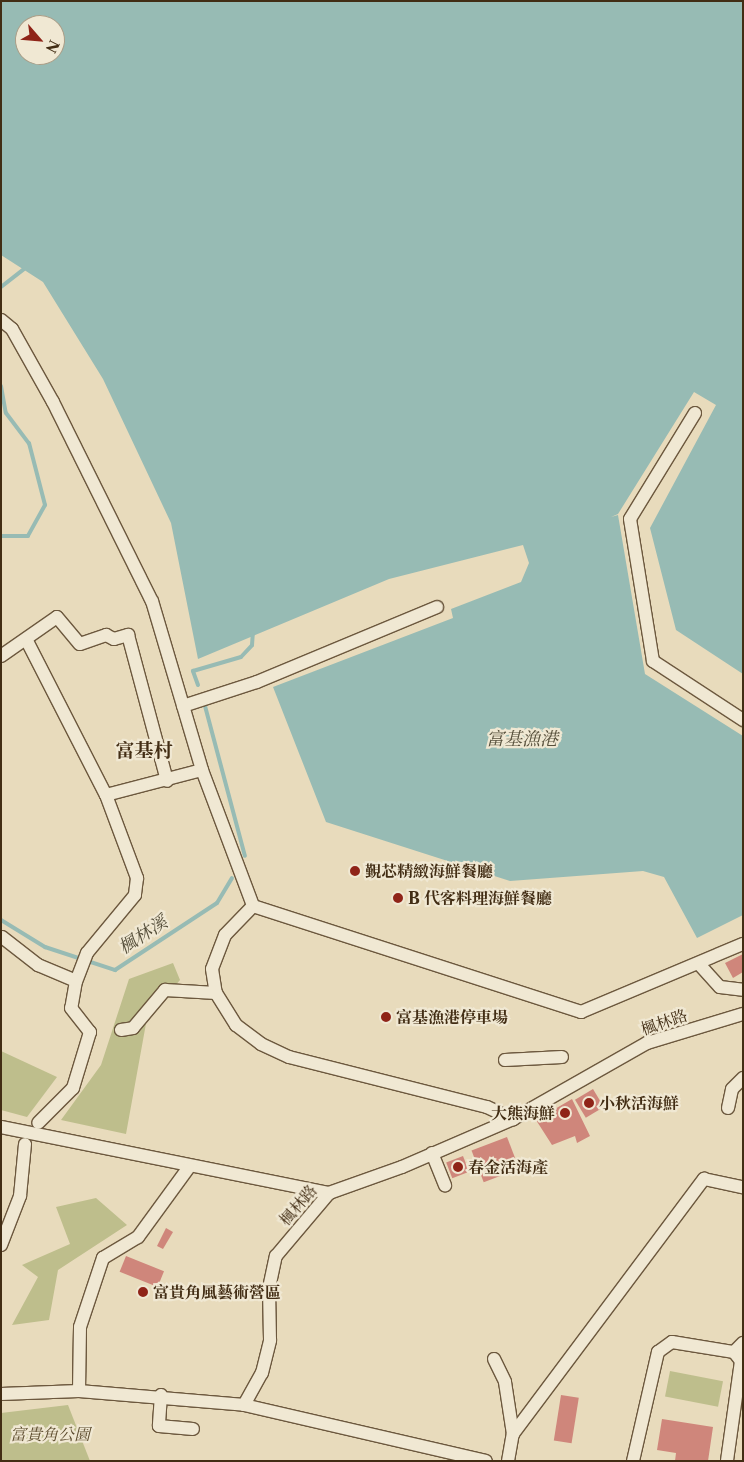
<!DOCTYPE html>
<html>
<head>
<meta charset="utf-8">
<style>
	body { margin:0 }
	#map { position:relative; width:744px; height:1462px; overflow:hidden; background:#e8dbbc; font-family:"Libre Caslon Text","Noto Serif TC",serif }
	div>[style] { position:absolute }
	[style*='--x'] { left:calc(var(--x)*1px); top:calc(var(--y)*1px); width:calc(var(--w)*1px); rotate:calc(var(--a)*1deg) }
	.green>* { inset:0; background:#bebe8c; transform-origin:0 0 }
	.water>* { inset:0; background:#97bbb4 }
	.stream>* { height:4px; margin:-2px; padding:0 2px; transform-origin:2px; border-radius:2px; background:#97bbb4 }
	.building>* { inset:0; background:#cf867b; transform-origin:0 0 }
	.roads { filter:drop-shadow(1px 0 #6c583e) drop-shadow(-1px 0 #6c583e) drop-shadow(0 1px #6c583e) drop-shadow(0 -1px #6c583e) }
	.minor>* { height:12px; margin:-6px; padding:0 6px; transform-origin:6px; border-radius:6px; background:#f0e8d3 }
	.dots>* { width:14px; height:14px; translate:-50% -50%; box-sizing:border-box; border:2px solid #f0e8d3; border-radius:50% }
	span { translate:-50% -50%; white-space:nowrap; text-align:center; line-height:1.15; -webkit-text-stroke:4.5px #f0e8d3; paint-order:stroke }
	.poi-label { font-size:16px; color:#422d14; font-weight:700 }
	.left { translate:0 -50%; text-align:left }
	.right { translate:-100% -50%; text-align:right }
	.street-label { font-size:16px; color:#422d14 }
	.park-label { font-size:16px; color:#5b4a2c; font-style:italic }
	.water-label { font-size:18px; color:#57503c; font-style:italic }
	.quarter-label { font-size:19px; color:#422d14; font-weight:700 }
	.frame { position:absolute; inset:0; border:2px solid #422d14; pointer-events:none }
	.north { position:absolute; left:15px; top:15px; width:50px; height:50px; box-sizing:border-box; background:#f0e8d3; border:1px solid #aa9d87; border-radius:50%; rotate:117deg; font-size:14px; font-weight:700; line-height:20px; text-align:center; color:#422d14 }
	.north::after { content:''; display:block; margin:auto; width:18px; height:22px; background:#8f2418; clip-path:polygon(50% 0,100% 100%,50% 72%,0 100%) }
</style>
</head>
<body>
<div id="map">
	<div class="green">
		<i style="clip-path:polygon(173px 963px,180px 980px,147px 1018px,126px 1134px,61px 1120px,101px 1065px,129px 979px)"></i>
		<i style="clip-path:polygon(1px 1051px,57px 1077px,27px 1117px,1px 1110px)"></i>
		<i style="clip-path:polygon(96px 1198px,127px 1225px,58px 1270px,49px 1320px,12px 1325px,38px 1277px,22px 1265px,70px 1244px,56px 1207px)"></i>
		<i style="left:670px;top:1371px;width:54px;height:26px;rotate:11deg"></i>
		<i style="clip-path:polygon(68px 1405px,90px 1461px,1px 1461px,1px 1413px)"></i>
	</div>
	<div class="water">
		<i style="clip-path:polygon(evenodd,1px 1px,743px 1px,743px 674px,676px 630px,650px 528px,716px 405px,694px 392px,618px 514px,611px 517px,618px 515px,645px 674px,743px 736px,743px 915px,697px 938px,664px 877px,643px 871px,510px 881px,326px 822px,273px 687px,453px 618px,451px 609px,521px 582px,529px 563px,523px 545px,389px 579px,198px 659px,171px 523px,103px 379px,43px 282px,1px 255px,1px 1px,25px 25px,55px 25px,55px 55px,25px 55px,25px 25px)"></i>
	</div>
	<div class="stream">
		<i style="--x:1;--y:287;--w:29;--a:-38"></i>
		<i style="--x:1;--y:386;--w:27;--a:80"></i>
		<i style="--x:6;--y:413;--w:38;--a:53"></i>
		<i style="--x:29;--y:443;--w:64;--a:75.5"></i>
		<i style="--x:45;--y:505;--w:35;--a:119"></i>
		<i style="--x:28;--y:536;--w:27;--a:180"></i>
		<i style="--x:198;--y:685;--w:15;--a:-110"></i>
		<i style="--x:193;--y:671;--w:50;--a:-16.3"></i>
		<i style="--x:241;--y:657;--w:16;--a:-47"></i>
		<i style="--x:252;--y:645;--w:13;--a:-86"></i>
		<i style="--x:205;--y:706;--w:155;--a:75.1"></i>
		<i style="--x:1;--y:920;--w:52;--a:31.5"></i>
		<i style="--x:45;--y:947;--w:74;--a:18.2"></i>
		<i style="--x:115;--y:970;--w:122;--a:-33.3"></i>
		<i style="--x:217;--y:903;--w:29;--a:-59"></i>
	</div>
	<div class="building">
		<i style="clip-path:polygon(743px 954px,743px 972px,733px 978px,725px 963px)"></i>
		<i style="left:593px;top:1089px;width:21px;height:21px;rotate:59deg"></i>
		<i style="clip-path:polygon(572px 1099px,590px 1136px,577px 1143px,575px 1136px,552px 1145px,536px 1120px)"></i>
		<i style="left:507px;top:1137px;width:34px;height:38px;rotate:69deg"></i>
		<i style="left:463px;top:1156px;width:17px;height:18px;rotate:69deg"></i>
		<i style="clip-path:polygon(166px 1228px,173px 1232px,163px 1249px,157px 1246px)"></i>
		<i style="left:126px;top:1256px;width:41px;height:17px;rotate:22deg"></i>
		<i style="left:561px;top:1395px;width:18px;height:46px;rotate:9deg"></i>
		<i style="clip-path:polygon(662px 1419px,713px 1427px,708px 1461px,675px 1461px,676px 1453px,657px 1450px)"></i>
	</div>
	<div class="roads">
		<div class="minor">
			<i style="--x:1;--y:320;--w:14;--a:39"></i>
			<i style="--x:12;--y:329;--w:84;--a:60.7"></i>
			<i style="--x:53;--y:402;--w:222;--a:63.6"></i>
			<i style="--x:152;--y:601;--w:176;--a:73.5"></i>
			<i style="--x:202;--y:770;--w:145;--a:69.4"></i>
			<i style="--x:695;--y:413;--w:124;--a:121.5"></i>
			<i style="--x:630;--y:519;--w:144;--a:80.8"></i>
			<i style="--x:653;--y:661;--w:108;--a:33.2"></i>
			<i style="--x:26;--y:639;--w:175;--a:62.9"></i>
			<i style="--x:106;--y:795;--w:89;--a:69.5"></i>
			<i style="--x:137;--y:878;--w:17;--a:97"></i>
			<i style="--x:135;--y:895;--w:75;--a:129.6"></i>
			<i style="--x:87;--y:953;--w:30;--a:111"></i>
			<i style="--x:76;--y:981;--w:27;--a:100"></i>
			<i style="--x:71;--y:1008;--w:31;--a:52"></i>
			<i style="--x:90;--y:1032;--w:59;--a:106.9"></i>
			<i style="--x:73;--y:1088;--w:49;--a:135"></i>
			<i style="--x:1;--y:656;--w:68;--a:-34.9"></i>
			<i style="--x:57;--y:617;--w:35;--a:50"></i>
			<i style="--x:80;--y:644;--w:28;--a:-19"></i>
			<i style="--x:106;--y:635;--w:9;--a:27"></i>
			<i style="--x:114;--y:639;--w:15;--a:-16"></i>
			<i style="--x:128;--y:635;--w:151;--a:75"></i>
			<i style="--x:183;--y:706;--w:78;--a:-18"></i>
			<i style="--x:257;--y:682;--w:195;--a:-22.6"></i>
			<i style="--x:106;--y:795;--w:99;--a:-14.6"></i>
			<i style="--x:253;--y:906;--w:345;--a:17.9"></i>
			<i style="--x:581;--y:1012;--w:176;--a:-22.8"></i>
			<i style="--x:253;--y:906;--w:40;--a:134"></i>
			<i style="--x:225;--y:935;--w:36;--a:111"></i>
			<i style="--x:212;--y:969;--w:24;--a:81"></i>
			<i style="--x:216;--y:993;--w:38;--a:58"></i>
			<i style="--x:236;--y:1025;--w:31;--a:37"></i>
			<i style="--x:261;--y:1044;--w:31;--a:25"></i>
			<i style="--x:289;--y:1057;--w:204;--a:14.2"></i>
			<i style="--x:487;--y:1107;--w:29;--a:25"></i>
			<i style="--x:2;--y:937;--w:46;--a:37.9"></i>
			<i style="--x:38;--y:965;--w:41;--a:22.8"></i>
			<i style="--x:699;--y:964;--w:31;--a:48"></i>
			<i style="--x:720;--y:987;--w:23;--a:7"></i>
			<i style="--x:121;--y:1030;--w:12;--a:-9"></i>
			<i style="--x:133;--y:1028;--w:50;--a:-49.9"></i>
			<i style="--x:165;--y:990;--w:51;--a:3.4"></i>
			<i style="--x:505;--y:1060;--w:57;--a:-3"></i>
			<i style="--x:728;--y:1108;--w:19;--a:-78"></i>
			<i style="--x:732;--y:1089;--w:16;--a:-45"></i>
			<i style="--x:1;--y:1127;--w:335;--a:11.4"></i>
			<i style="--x:432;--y:1153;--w:35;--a:68"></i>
			<i style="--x:1;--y:1245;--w:53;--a:-68.8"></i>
			<i style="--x:20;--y:1196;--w:52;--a:-84.5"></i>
			<i style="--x:734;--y:1352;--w:13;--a:-45"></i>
			<i style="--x:494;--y:1359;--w:25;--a:64"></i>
			<i style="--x:505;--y:1382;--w:53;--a:81.3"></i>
			<i style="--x:79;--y:1391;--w:64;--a:-89.1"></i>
			<i style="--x:80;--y:1327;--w:73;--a:-71.6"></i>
			<i style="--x:103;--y:1258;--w:41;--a:-31"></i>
			<i style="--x:138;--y:1237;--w:87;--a:-53.9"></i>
			<i style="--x:1;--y:1394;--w:78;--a:-2.2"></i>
			<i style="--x:79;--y:1391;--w:166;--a:4.8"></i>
			<i style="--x:244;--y:1405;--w:37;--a:-61"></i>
			<i style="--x:262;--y:1373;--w:34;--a:-76"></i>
			<i style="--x:270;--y:1340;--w:52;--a:-91.1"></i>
			<i style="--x:269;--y:1288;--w:33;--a:-78"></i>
			<i style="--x:276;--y:1256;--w:82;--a:-49.9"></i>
			<i style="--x:329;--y:1193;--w:77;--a:-19.6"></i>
			<i style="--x:402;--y:1167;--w:121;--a:-23.4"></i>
			<i style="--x:513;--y:1119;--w:154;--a:-29.6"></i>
			<i style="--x:647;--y:1043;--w:100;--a:-16.8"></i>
			<i style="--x:161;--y:1395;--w:31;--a:94"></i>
			<i style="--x:159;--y:1426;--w:34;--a:5"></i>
			<i style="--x:244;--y:1405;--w:248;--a:13"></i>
			<i style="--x:508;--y:1461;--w:27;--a:-80"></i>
			<i style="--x:513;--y:1434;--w:319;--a:-53.2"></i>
			<i style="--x:704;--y:1179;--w:40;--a:12"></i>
			<i style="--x:633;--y:1461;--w:112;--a:-77.1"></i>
			<i style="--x:658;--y:1352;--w:17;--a:-36"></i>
			<i style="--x:672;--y:1342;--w:63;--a:9.2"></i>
			<i style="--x:734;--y:1352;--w:11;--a:52"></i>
			<i style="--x:741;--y:1361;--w:101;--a:98"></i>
		</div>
	</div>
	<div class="dots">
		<i style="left:355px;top:871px;background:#8f2418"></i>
		<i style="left:398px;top:898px;background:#8f2418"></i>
		<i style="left:386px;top:1017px;background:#8f2418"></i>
		<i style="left:589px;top:1103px;background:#8f2418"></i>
		<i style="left:565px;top:1113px;background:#8f2418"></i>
		<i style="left:458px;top:1167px;background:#8f2418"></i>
		<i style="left:143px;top:1292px;background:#8f2418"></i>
	</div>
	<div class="poi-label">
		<span class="left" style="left:365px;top:871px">覲芯精緻海鮮餐廳</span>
		<span class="left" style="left:408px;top:898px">B 代客料理海鮮餐廳</span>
		<span class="left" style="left:396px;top:1017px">富基漁港停車場</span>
		<span class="left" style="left:599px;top:1103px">小秋活海鮮</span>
		<span class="right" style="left:555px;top:1113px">大熊海鮮</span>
		<span class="left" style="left:468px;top:1167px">春金活海產</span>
		<span class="left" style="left:153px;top:1292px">富貴角風藝術營區</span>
	</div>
	<div class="street-label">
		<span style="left:664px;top:1022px;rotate:-19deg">楓林路</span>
		<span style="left:298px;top:1205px;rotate:-49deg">楓林路</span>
	</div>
	<div class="park-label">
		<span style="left:50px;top:1434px">富貴角公園</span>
	</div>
	<div class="water-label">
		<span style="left:522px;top:739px">富基漁港</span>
		<span style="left:143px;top:935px;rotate:-33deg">楓林溪</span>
	</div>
	<div class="quarter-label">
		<span style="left:144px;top:751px">富基村</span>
	</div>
	<div class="frame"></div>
	<div class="north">N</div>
</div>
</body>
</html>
